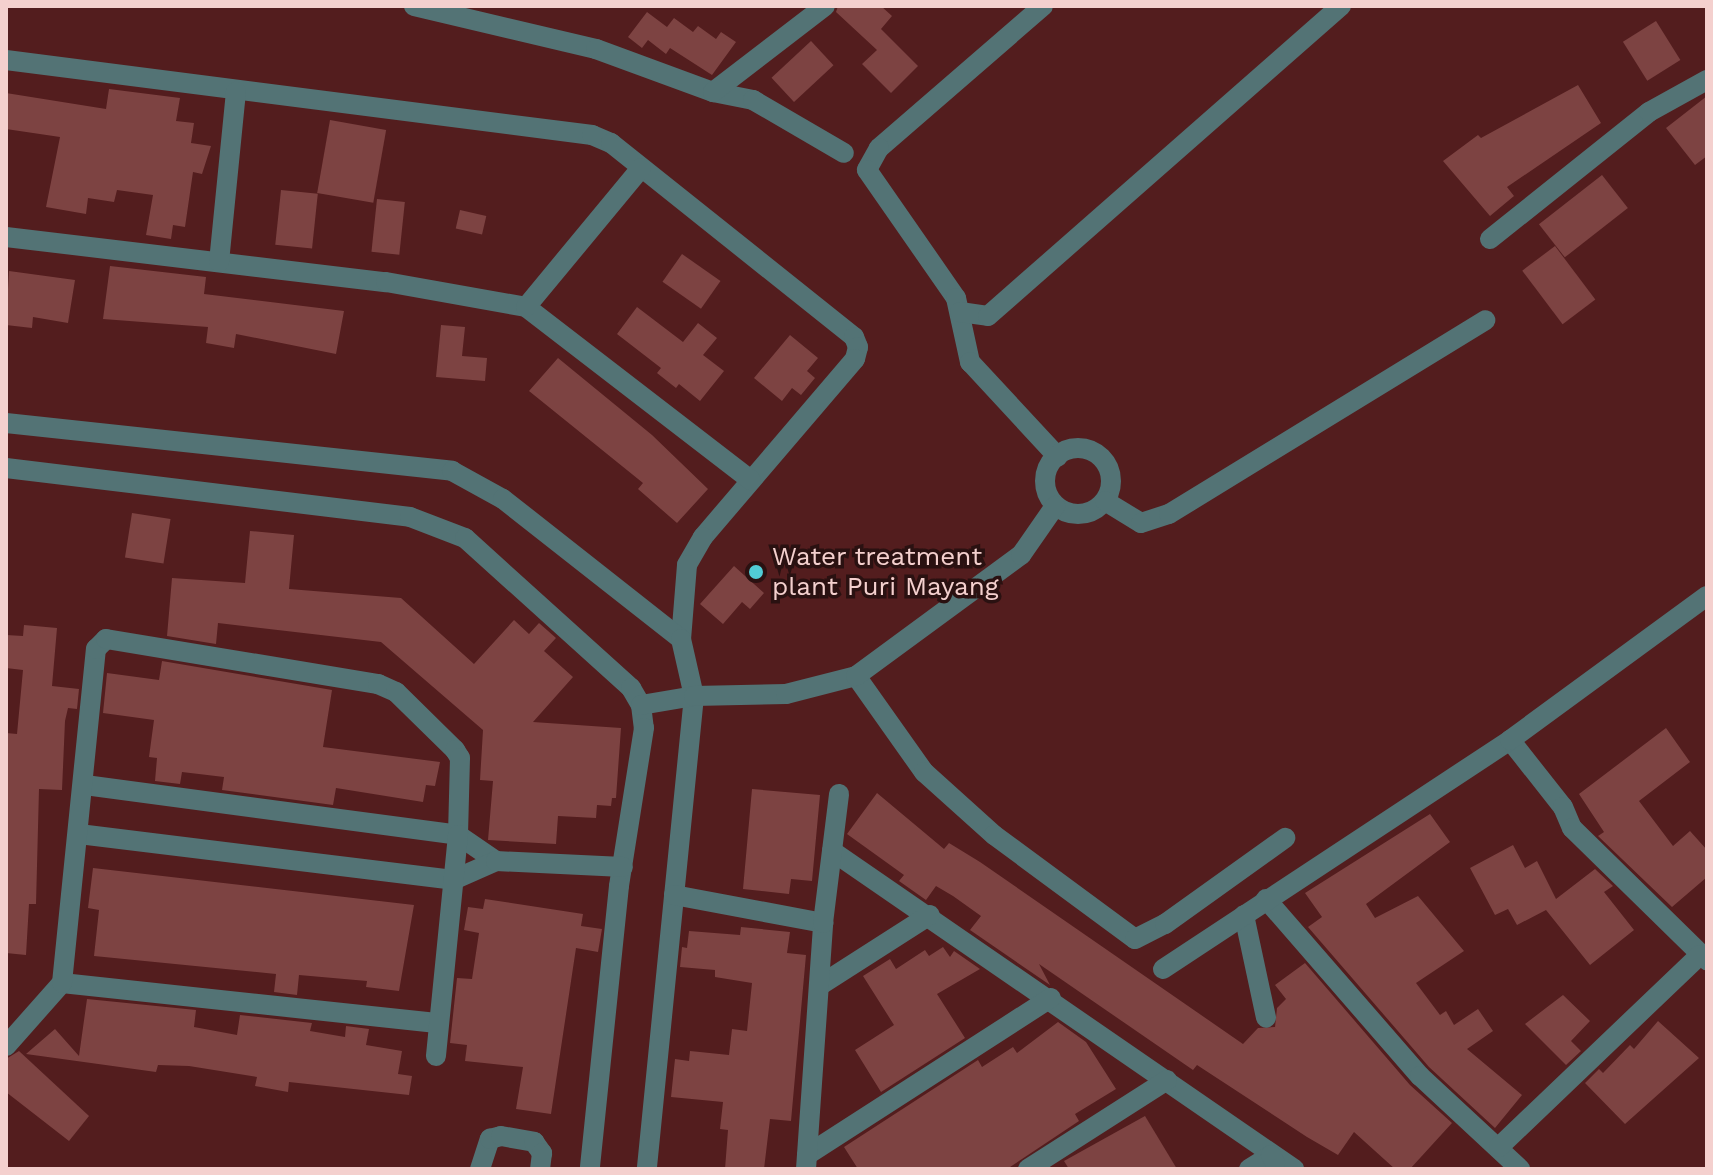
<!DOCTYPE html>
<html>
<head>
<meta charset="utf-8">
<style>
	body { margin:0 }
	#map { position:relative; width:1713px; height:1175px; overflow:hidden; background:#531d1e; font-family:"Work Sans",sans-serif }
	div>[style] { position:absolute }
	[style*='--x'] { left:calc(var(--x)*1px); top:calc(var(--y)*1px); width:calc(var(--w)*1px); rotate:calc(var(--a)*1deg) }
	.building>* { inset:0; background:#7d4342; transform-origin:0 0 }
	.minor>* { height:20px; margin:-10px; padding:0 10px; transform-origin:10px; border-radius:10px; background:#537375 }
	.minor>.ring { margin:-10px; padding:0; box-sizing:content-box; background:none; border:20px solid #537375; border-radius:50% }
	.dots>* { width:22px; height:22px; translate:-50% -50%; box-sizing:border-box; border:4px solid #2a1111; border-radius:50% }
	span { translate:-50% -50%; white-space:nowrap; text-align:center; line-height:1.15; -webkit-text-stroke:7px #2a1111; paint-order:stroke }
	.poi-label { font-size:26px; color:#f4d0ce }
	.left { translate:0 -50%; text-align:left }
	.frame { position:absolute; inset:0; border:8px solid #f4d0ce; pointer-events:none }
</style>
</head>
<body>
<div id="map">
	<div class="building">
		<i style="clip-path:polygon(838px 6px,881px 6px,892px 16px,881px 29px,918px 66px,891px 93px,862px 64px,877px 50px,836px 12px)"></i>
		<i style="clip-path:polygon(647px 12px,667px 27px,674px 18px,693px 32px,698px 26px,716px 39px,721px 32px,736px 42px,712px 75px,670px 48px,666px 54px,648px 40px,642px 48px,628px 37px)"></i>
		<i style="left:1656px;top:21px;width:46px;height:39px;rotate:58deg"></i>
		<i style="left:811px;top:41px;width:33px;height:54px;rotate:47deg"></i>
		<i style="clip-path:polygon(1578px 85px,1601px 123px,1507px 187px,1514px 196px,1490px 216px,1443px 161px,1478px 135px,1481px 138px)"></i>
		<i style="clip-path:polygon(109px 89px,180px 98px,176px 121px,194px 123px,191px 143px,211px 146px,202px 174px,193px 172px,185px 227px,173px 225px,171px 239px,146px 235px,153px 195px,117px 190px,114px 202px,88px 198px,86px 214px,46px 207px,60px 137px,6px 129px,6px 93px,106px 109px)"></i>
		<i style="clip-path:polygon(1707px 96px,1707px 156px,1695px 165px,1666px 128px)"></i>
		<i style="left:330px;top:120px;width:57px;height:74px;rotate:10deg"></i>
		<i style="left:1602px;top:175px;width:42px;height:80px;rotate:52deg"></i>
		<i style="left:281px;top:190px;width:37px;height:55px;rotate:6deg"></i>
		<i style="left:377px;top:199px;width:28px;height:53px;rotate:6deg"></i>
		<i style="left:460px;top:210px;width:27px;height:19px;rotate:13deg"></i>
		<i style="left:1555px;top:246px;width:67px;height:41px;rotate:53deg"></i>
		<i style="left:682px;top:254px;width:47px;height:34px;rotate:35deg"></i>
		<i style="clip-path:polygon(110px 266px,206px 277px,204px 294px,344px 311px,336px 354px,236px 334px,234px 348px,206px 343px,208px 327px,103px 319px)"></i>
		<i style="clip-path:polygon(9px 271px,75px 280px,68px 323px,33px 317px,32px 328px,6px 325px)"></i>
		<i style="clip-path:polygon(637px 307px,683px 342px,698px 323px,717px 338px,703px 355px,724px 371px,700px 401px,679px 384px,676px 388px,657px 373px,661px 368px,617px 334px)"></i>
		<i style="clip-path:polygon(441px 325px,465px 327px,462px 356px,487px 358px,485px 381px,436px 377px)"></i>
		<i style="clip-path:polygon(790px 335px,818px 358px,807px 371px,815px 378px,801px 395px,792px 388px,782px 401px,754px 378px)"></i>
		<i style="clip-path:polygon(558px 358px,652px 435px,708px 489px,677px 523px,638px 489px,643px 483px,529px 391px)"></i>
		<i style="left:132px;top:513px;width:39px;height:45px;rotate:9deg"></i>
		<i style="clip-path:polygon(250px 531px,294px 535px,289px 589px,401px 598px,474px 664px,514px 620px,529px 634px,539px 623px,556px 638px,544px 651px,573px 677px,533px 722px,621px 728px,616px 798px,612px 798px,611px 806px,597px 805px,596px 818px,558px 816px,556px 844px,488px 840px,493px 781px,480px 780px,483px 730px,381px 642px,218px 623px,216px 644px,167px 636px,172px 578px,245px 583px)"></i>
		<i style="clip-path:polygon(734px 566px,764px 593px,750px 609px,742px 602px,723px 624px,700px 604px)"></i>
		<i style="clip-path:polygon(24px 625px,57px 628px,52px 686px,79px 689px,77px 709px,68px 708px,65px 721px,62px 790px,39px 789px,36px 904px,29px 904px,26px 955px,6px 953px,6px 733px,17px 734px,23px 670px,6px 668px,6px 635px,23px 636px)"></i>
		<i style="clip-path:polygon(162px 661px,332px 690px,323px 747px,440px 762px,435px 786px,426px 785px,423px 802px,336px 788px,333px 805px,222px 790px,224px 777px,182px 772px,180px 784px,155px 781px,157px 758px,149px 757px,154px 720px,103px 713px,107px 673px,159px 680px)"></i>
		<i style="clip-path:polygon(1666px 728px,1690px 762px,1639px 801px,1673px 846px,1690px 831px,1707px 850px,1707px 877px,1672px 907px,1598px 836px,1604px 832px,1579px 794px)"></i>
		<i style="clip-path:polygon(752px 789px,820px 795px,812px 881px,791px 879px,789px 894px,743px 889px)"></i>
		<i style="clip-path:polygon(877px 793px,944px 849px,949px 843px,980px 862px,1243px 1044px,1258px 1028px,1275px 1027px,1277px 1008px,1286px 999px,1275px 985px,1305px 963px,1410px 1085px,1452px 1123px,1410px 1169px,1395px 1169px,1354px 1132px,1338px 1155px,1307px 1137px,1197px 1065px,1193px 1070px,1039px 964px,1050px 985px,970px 930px,981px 916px,953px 896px,936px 886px,926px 900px,899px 881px,904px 875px,847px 834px)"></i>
		<i style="clip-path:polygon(1430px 814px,1450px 842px,1366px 904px,1375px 918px,1418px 896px,1464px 951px,1416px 983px,1440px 1015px,1446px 1011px,1454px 1025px,1478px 1009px,1493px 1031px,1467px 1049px,1522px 1095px,1495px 1128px,1429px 1067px,1308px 927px,1322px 917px,1305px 893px)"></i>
		<i style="clip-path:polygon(1513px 845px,1525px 868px,1537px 861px,1556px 899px,1595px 869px,1613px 886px,1604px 892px,1634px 930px,1590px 965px,1546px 910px,1517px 925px,1508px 909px,1495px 915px,1470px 868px)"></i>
		<i style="clip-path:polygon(93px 868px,414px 905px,399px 991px,366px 987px,367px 981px,299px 975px,297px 995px,274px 992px,276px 974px,94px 956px,99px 910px,88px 908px)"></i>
		<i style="clip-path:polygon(485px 899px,583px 914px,581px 926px,602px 929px,598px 952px,576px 948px,551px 1114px,516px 1109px,523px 1067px,465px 1061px,467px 1045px,450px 1043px,457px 978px,472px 979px,479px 933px,464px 930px,468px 907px,483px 909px)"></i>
		<i style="clip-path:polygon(741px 927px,790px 932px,787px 953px,806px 955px,791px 1121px,770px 1119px,764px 1169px,725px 1169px,728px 1130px,720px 1129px,723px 1102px,671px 1097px,675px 1059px,689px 1061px,690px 1051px,729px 1055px,732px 1029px,747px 1031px,752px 983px,715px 977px,715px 970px,680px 967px,682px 947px,687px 948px,689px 931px,740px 935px)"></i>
		<i style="clip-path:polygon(943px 947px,950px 957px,954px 951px,980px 969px,937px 994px,965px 1038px,881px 1092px,855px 1050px,894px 1025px,863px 976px,890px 959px,896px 969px,925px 950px,929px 956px)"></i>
		<i style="clip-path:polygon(1563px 995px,1590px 1021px,1571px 1041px,1581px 1051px,1566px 1065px,1525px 1024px)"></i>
		<i style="clip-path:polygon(87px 999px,196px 1010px,194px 1027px,237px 1035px,240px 1015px,312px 1023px,310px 1031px,345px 1037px,346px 1026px,369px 1029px,366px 1045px,402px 1051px,398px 1074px,412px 1076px,409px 1095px,289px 1082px,288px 1092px,255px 1086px,257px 1077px,189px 1066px,158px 1065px,156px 1072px,26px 1054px,55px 1029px,79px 1056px)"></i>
		<i style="clip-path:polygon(1658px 1021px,1699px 1058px,1625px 1124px,1585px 1083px,1599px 1069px,1603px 1073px,1630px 1045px,1634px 1049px)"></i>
		<i style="clip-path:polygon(1058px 1022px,1086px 1042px,1116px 1089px,1075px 1114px,1079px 1121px,1007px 1169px,858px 1169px,844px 1147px,978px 1060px,982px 1067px,1013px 1047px,1017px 1053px)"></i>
		<i style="clip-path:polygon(19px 1051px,89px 1116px,69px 1141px,6px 1092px,6px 1059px)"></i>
		<i style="clip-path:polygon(1145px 1116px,1177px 1169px,1069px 1169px,1064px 1161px)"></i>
	</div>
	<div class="minor">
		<i style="--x:414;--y:6;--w:187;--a:13.3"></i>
		<i style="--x:596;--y:49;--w:125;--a:20.2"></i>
		<i style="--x:713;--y:92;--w:41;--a:11.3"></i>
		<i style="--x:753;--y:100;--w:105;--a:30.2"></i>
		<i style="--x:1043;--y:6;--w:217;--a:139.1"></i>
		<i style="--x:879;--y:148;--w:25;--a:119"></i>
		<i style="--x:867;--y:170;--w:156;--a:55.2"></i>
		<i style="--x:956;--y:298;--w:66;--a:77.7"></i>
		<i style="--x:970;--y:362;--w:129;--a:47.2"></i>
		<i style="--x:6;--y:60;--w:591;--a:7.29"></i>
		<i style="--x:592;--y:135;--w:21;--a:23"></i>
		<i style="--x:611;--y:143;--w:311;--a:38.6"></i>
		<i style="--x:854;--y:337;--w:11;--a:68"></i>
		<i style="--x:858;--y:347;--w:12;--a:104"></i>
		<i style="--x:855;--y:359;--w:234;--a:130.5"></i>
		<i style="--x:703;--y:537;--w:32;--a:120"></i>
		<i style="--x:687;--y:565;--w:74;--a:94.6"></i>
		<i style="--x:713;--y:92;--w:141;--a:-37.5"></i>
		<i style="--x:6;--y:237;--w:383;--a:6.8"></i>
		<i style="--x:386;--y:282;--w:142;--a:10.1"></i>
		<i style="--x:526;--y:307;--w:284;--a:37.6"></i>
		<i style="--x:1490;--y:239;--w:203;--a:-38.6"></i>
		<i style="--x:1649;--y:112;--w:66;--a:-28.9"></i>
		<i style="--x:219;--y:262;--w:171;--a:-84.3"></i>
		<i style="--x:526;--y:307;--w:180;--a:-50.4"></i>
		<i style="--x:960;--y:312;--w:28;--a:8"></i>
		<i style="--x:988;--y:316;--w:470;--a:-41.3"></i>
		<i style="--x:6;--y:423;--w:449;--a:6.1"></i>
		<i style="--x:452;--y:471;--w:58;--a:28.8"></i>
		<i style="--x:503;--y:499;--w:226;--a:38.2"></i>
		<i style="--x:681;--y:639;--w:58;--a:77.2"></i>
		<i style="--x:694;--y:696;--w:475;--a:95.7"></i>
		<i class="ring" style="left:1045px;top:448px;width:46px;height:46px"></i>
		<i style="--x:6;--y:468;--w:407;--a:6.9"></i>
		<i style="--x:410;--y:517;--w:59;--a:20.9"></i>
		<i style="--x:465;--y:538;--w:224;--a:42.1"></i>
		<i style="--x:631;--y:688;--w:20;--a:60"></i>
		<i style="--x:641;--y:705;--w:23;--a:83"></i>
		<i style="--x:644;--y:728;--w:160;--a:99"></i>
		<i style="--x:619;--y:886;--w:284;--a:95.9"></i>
		<i style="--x:1105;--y:501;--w:42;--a:31.4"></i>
		<i style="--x:1141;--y:523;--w:29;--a:-18"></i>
		<i style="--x:1169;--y:514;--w:371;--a:-31.5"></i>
		<i style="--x:856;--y:676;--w:118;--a:54.7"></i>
		<i style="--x:924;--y:772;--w:94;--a:42"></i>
		<i style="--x:994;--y:835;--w:175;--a:36.4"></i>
		<i style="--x:1135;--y:939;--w:34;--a:-27"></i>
		<i style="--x:1165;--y:924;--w:148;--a:-35.6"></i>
		<i style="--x:641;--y:705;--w:54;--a:-9.6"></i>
		<i style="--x:694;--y:696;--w:92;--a:-1.2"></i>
		<i style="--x:786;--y:694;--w:72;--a:-14.4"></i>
		<i style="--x:856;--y:676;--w:205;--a:-36.3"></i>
		<i style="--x:1021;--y:555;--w:60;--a:-55.2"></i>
		<i style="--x:1510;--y:740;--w:85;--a:51.7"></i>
		<i style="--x:1563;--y:807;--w:23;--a:67"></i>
		<i style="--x:1572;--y:828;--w:189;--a:44.4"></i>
		<i style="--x:85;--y:785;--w:376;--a:7.6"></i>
		<i style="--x:458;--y:835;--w:46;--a:34.4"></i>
		<i style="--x:79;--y:834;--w:377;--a:7"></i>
		<i style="--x:453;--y:880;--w:47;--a:-23.8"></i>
		<i style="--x:496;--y:861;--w:127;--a:2.7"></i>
		<i style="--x:832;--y:851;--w:561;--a:34.54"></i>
		<i style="--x:674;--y:895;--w:152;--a:10.6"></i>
		<i style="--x:1266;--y:899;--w:235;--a:49"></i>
		<i style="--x:1420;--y:1076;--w:137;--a:42.9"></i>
		<i style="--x:1244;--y:915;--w:105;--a:77.9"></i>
		<i style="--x:1163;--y:969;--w:416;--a:-33.4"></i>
		<i style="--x:1510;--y:740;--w:244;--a:-36.2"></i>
		<i style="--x:62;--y:983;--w:379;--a:6.1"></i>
		<i style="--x:822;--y:984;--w:128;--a:-32.6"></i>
		<i style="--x:6;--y:1046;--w:84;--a:-48.4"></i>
		<i style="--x:62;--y:983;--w:336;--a:-84.2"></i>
		<i style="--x:96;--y:649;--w:14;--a:-45"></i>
		<i style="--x:106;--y:639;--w:276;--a:9.4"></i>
		<i style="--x:378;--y:684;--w:20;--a:24"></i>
		<i style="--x:396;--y:692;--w:83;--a:44.5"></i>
		<i style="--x:455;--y:750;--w:9;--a:58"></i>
		<i style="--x:460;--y:758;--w:77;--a:91.5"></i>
		<i style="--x:458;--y:835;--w:222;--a:95.7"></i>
		<i style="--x:1499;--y:1147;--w:278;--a:-43.7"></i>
		<i style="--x:807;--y:1155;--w:290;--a:-32.8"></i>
		<i style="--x:480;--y:1169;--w:32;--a:-72"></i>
		<i style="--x:490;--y:1139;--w:11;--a:-15"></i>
		<i style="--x:501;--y:1136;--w:34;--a:10"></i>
		<i style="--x:534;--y:1142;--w:14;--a:54"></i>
		<i style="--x:542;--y:1153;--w:16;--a:97"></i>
		<i style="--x:806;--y:1169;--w:247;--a:-86"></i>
		<i style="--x:823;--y:923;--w:130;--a:-82.9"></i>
		<i style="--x:1028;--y:1169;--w:165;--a:-32.6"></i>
		<i style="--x:1249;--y:1169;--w:26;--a:-32"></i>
		<i style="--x:1271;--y:1155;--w:9;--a:63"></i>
	</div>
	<div class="dots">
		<i style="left:756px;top:572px;background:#51ccd5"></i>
	</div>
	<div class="poi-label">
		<span class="left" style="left:772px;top:572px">Water treatment<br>plant Puri Mayang</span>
	</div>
	<div class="frame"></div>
</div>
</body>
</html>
